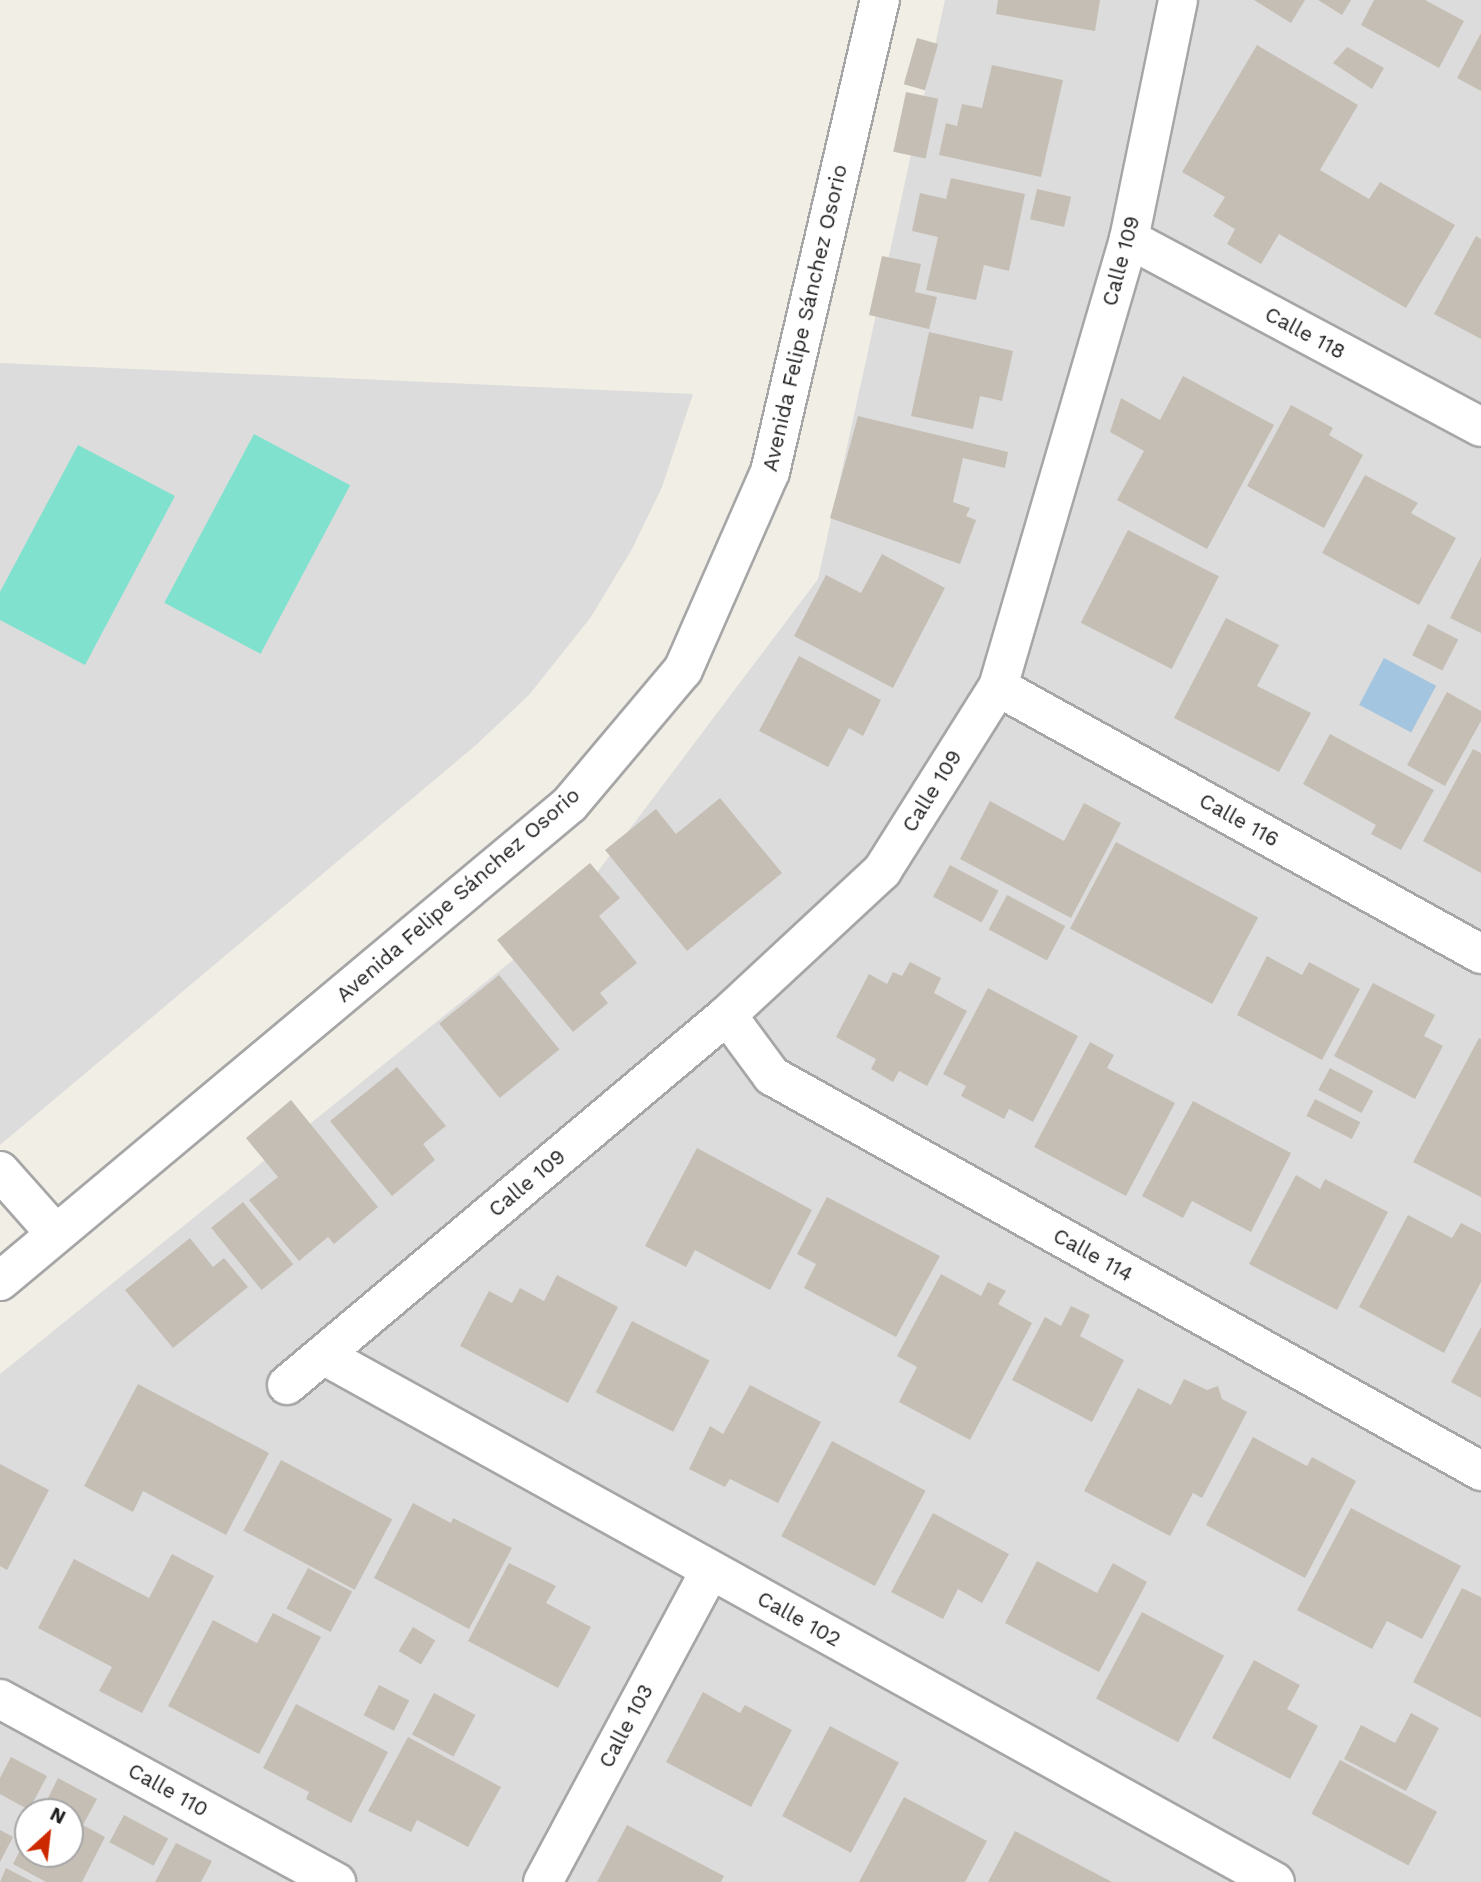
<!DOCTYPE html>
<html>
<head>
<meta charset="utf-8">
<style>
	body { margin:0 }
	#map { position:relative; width:1481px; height:1882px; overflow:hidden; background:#f0eee5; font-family:"Work Sans",sans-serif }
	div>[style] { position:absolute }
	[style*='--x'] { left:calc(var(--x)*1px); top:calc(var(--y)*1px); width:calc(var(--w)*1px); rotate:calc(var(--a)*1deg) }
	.residential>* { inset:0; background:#dddcdc }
	.pitch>* { inset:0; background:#80e1cf; transform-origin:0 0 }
	.water>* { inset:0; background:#a4c5df; transform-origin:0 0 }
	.building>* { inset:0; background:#c5beb4; transform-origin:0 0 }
	.roads { filter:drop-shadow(2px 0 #a6a6a6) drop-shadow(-2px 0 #a6a6a6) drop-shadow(0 2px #a6a6a6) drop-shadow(0 -2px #a6a6a6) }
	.minor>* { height:38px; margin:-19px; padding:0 19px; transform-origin:19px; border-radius:19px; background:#fff }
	span { translate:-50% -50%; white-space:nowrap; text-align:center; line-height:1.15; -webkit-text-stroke:5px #fff; paint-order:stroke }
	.street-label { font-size:21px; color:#1f1f1f }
	.north { position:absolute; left:14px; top:1798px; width:70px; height:70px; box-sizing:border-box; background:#fff; border:2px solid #a5a5a5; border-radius:50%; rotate:27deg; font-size:19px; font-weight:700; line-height:28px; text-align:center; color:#1f1f1f }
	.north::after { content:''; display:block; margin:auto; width:24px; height:32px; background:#cd2900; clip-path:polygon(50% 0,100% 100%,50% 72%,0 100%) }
</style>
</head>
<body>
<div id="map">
	<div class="residential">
		<i style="clip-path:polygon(evenodd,945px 0,1481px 0,1481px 1882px,0 1882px,0 1374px,559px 923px,818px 579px,945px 0,28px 1812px,70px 1812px,70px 1854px,28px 1854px,28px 1812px)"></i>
		<i style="clip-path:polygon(0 363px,693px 394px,662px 487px,632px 549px,591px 617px,529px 695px,476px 745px,0 1145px)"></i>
	</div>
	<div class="pitch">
		<i style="left:254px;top:434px;width:109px;height:191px;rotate:28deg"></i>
		<i style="clip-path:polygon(78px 445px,175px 496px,85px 665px,0 620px,0 592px)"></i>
	</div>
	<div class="water">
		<i style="left:1384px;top:658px;width:59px;height:53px;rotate:28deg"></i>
	</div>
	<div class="building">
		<i style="clip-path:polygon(998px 0,1100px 0,1095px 31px,996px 14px)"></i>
		<i style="clip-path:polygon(1254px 0,1305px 0,1291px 23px)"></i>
		<i style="clip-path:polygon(1318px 0,1351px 0,1342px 15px)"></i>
		<i style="clip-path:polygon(1374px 0,1425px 0,1464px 21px,1439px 68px,1361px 25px)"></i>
		<i style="clip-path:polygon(1481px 33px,1481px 91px,1457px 78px)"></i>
		<i style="left:917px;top:38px;width:22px;height:48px;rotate:16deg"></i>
		<i style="clip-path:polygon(1257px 45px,1358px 105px,1320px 170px,1369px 199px,1380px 182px,1455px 225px,1406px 308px,1279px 234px,1261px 264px,1227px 244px,1235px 229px,1213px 216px,1225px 197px,1182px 172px)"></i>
		<i style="clip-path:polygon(1347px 47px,1384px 68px,1372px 89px,1333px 63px)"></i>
		<i style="clip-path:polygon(992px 65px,1063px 80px,1041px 177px,939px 155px,946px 123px,957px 126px,962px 104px,982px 108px)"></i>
		<i style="left:906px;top:92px;width:33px;height:61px;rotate:12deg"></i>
		<i style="clip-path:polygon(951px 178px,1025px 194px,1009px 271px,984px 265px,976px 300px,926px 290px,938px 237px,912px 231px,920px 193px,946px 199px)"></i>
		<i style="left:1037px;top:189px;width:35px;height:31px;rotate:13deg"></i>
		<i style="clip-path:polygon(1476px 236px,1481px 239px,1481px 339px,1434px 314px)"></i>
		<i style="clip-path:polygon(882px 256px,921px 264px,915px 292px,937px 297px,929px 329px,869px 315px)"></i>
		<i style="clip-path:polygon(929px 332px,1013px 351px,1002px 401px,980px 396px,973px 429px,911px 416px)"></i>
		<i style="clip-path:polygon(1183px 376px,1274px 425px,1207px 549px,1117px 500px,1144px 451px,1110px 432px,1121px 398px,1160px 420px)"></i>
		<i style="clip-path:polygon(1291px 405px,1333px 428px,1329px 435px,1363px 455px,1324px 528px,1247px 486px)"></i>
		<i style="clip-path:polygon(858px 416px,1008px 452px,1005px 468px,963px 458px,953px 502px,970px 508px,966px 516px,976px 520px,960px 564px,830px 518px)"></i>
		<i style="clip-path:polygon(1365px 475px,1418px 503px,1411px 513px,1456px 538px,1419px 605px,1322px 553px)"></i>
		<i style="left:1128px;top:530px;width:102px;height:104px;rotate:27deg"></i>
		<i style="clip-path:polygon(882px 554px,945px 588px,893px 688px,794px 636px,826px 575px,861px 593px)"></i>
		<i style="clip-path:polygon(1481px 557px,1481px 633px,1450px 618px)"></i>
		<i style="clip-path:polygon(1226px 618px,1279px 645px,1257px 686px,1311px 713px,1279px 772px,1174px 718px)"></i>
		<i style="left:1428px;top:624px;width:34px;height:35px;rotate:27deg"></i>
		<i style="clip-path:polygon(799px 656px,881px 700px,863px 736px,849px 728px,828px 767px,759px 731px)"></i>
		<i style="clip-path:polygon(1447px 692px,1481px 711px,1481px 721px,1445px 786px,1407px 765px)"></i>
		<i style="clip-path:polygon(1330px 734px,1434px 790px,1401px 850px,1371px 834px,1376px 825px,1303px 784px)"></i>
		<i style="clip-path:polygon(1473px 749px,1481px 753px,1481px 873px,1423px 841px)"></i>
		<i style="clip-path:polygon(720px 798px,782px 873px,687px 951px,605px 850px,656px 809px,676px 834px)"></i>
		<i style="clip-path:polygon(990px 801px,1064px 841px,1084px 803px,1121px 823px,1071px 918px,960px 859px)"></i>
		<i style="left:1116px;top:842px;width:161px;height:98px;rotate:28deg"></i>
		<i style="clip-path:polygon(590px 863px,620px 898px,599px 916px,637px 963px,600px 993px,608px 1003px,573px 1032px,497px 940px)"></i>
		<i style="left:950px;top:865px;width:55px;height:36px;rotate:28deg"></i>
		<i style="left:1007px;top:895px;width:66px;height:39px;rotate:28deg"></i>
		<i style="clip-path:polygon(1267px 956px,1302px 975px,1309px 962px,1360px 989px,1322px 1060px,1237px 1015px)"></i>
		<i style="clip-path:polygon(910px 962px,941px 978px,934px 993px,967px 1011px,927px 1086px,899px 1071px,893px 1082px,871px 1069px,876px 1059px,836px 1037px,869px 974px,887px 984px,893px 972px,902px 976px)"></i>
		<i style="left:499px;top:975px;width:96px;height:77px;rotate:51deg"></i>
		<i style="clip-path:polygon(1373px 983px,1435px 1015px,1424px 1036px,1443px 1046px,1415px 1099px,1334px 1056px)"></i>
		<i style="clip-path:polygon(988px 988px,1078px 1036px,1033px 1122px,1009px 1109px,1004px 1119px,961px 1096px,966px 1086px,943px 1074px)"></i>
		<i style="clip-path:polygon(1479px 1038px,1481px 1039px,1481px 1197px,1413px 1162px)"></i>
		<i style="clip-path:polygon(1090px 1042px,1114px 1055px,1107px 1068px,1175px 1103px,1126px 1196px,1034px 1147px)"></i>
		<i style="clip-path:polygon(397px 1067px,446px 1126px,423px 1144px,435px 1160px,392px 1196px,330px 1121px)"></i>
		<i style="left:1330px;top:1068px;width:49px;height:25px;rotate:28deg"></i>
		<i style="left:1315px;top:1099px;width:51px;height:19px;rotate:27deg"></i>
		<i style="clip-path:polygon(291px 1100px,378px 1207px,334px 1244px,328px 1237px,299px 1261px,249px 1200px,278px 1177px,246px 1138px)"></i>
		<i style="clip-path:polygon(1193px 1101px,1291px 1153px,1251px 1232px,1192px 1201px,1183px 1218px,1142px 1196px)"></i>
		<i style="clip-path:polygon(697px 1148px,812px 1210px,770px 1290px,695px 1250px,686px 1267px,645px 1246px)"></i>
		<i style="clip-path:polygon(1296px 1175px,1320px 1189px,1325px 1179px,1388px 1212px,1337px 1310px,1249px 1264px)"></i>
		<i style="clip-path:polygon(827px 1197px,940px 1256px,896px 1337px,804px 1288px,816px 1264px,797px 1254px)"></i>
		<i style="left:243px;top:1202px;width:80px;height:41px;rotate:51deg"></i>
		<i style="clip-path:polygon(1408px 1215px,1452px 1238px,1461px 1223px,1481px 1233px,1481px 1282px,1444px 1353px,1359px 1307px)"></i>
		<i style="clip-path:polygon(190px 1238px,213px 1267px,224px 1258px,248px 1287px,173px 1348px,125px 1290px)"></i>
		<i style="clip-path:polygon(941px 1274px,981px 1296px,988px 1282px,1006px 1291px,998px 1304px,1032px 1323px,970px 1440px,899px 1402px,917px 1367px,897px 1356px)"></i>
		<i style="clip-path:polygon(557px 1275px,618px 1307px,568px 1403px,460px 1346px,489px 1291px,512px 1303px,520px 1288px,544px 1301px)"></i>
		<i style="clip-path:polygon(1071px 1306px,1090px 1315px,1080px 1336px,1124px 1360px,1092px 1422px,1012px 1380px,1045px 1317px,1061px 1326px)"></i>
		<i style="left:632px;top:1321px;width:87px;height:80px;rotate:27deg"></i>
		<i style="clip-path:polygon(1481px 1327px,1481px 1398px,1451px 1382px)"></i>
		<i style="clip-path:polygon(1184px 1379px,1207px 1390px,1218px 1386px,1222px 1399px,1247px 1412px,1202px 1498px,1193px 1493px,1170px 1536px,1084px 1491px,1138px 1388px,1171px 1405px)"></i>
		<i style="clip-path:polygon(138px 1384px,269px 1453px,226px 1535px,143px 1491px,133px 1512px,84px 1486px)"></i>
		<i style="clip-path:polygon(750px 1385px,821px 1422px,778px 1503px,730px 1479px,725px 1487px,689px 1469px,710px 1426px,723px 1434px)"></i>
		<i style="clip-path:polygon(1253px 1437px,1307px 1466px,1312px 1457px,1356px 1481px,1305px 1578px,1206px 1525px)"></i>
		<i style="left:832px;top:1441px;width:106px;height:108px;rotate:28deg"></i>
		<i style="left:281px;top:1460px;width:126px;height:80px;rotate:28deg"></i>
		<i style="clip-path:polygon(0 1464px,49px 1490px,7px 1570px,0 1566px)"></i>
		<i style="clip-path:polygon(413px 1503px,451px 1523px,453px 1518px,512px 1548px,469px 1629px,374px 1578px)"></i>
		<i style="clip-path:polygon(1351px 1508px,1461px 1566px,1422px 1639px,1387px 1621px,1372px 1649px,1297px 1610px)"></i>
		<i style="clip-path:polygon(933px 1513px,1009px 1554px,982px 1603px,958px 1589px,943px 1619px,891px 1592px)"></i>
		<i style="clip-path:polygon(172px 1554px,214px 1576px,142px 1713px,99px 1691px,112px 1667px,38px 1628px,74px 1559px,149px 1598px)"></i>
		<i style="clip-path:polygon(1037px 1561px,1097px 1593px,1113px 1563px,1147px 1582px,1099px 1672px,1005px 1623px)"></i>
		<i style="clip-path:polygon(509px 1563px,556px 1586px,546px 1603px,591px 1627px,558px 1688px,468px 1641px)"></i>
		<i style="left:308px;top:1568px;width:50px;height:46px;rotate:28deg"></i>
		<i style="clip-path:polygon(1462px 1588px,1481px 1597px,1481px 1718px,1413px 1682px)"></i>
		<i style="left:1142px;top:1612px;width:93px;height:98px;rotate:28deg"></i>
		<i style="clip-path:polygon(273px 1613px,321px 1637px,259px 1754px,168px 1706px,213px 1620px,257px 1643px)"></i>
		<i style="left:413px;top:1627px;width:26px;height:28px;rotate:31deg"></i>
		<i style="clip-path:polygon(1254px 1660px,1300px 1685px,1287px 1709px,1318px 1726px,1290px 1779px,1212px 1738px)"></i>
		<i style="left:379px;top:1685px;width:34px;height:34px;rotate:27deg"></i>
		<i style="clip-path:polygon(703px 1692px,740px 1713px,745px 1705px,792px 1730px,751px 1807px,666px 1762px)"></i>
		<i style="left:434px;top:1693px;width:47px;height:47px;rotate:28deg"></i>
		<i style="clip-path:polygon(296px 1704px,388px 1752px,351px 1823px,306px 1799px,309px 1792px,263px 1768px)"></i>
		<i style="clip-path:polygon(1411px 1713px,1439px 1728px,1406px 1791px,1344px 1759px,1361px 1725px,1395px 1743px)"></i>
		<i style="left:830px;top:1726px;width:78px;height:102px;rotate:28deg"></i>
		<i style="clip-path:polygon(408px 1737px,501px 1787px,468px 1847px,417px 1820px,411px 1832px,368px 1811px)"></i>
		<i style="clip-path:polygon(11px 1757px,47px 1776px,29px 1810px,0 1794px,0 1778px)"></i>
		<i style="left:1340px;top:1760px;width:110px;height:61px;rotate:28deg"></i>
		<i style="clip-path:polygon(58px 1778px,97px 1799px,83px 1825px,105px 1837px,82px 1882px,46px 1882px,13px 1864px,28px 1835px,28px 1854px,70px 1854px,70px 1812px,41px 1812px)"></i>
		<i style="clip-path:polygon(904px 1797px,987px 1841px,965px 1882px,859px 1882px)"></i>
		<i style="left:124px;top:1815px;width:50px;height:31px;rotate:28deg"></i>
		<i style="clip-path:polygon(627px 1825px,724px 1876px,721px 1882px,597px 1882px)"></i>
		<i style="clip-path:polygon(0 1830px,13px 1837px,0 1862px)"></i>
		<i style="clip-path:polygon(1015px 1831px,1112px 1882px,988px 1882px)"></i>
		<i style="clip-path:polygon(176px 1843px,212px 1861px,201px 1882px,155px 1882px)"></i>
		<i style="clip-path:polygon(6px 1868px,33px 1882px,0 1882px)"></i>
	</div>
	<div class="roads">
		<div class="minor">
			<i style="--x:1129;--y:239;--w:399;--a:28.1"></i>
			<i style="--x:998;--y:687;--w:552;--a:28.93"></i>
			<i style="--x:727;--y:1015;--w:76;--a:53.6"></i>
			<i style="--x:772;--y:1076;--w:812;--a:29.12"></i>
			<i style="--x:0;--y:1171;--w:84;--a:48.4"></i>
			<i style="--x:0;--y:1281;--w:743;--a:-39.92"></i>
			<i style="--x:570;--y:804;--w:175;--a:-49.9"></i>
			<i style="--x:683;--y:670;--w:216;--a:-66.3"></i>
			<i style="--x:770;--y:472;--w:485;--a:-76.9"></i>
			<i style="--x:323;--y:1355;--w:1088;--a:28.97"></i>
			<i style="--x:287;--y:1385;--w:575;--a:-40.06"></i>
			<i style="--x:727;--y:1015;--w:212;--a:-42.9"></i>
			<i style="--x:882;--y:871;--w:218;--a:-57.8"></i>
			<i style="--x:998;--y:687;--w:467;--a:-73.7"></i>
			<i style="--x:1129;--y:239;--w:244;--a:-78.4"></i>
			<i style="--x:0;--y:1699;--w:383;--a:28.6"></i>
			<i style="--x:543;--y:1882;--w:354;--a:-61.8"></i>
		</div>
	</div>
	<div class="street-label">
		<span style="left:1121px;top:261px;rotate:-75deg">Calle 109</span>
		<span style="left:805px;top:318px;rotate:-77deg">Avenida Felipe Sánchez Osorio</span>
		<span style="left:1305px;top:333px;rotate:28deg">Calle 118</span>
		<span style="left:932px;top:791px;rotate:-58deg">Calle 109</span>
		<span style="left:1239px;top:820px;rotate:29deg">Calle 116</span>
		<span style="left:458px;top:895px;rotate:-41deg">Avenida Felipe Sánchez Osorio</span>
		<span style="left:527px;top:1183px;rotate:-40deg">Calle 109</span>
		<span style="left:1093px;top:1255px;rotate:29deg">Calle 114</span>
		<span style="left:799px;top:1619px;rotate:29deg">Calle 102</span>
		<span style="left:626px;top:1726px;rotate:-62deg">Calle 103</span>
		<span style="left:168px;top:1790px;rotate:29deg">Calle 110</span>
	</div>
	<div class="north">N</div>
</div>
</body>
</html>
